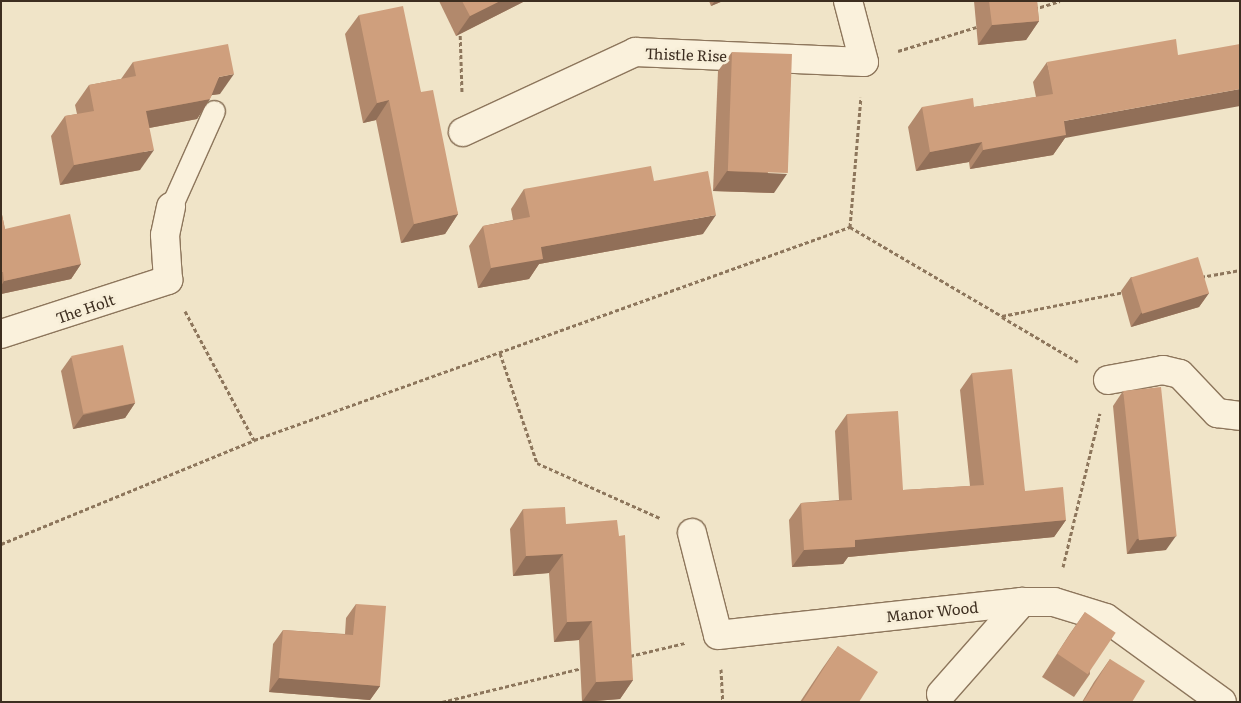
<!DOCTYPE html>
<html>
<head>
<meta charset="utf-8">
<style>
	body { margin:0 }
	#map { position:relative; width:1241px; height:703px; overflow:hidden; background:#f0e4c8; font-family:Literata,serif }
	div>[style] { position:absolute }
	[style*='--x'] { left:calc(var(--x)*1px); top:calc(var(--y)*1px); width:calc(var(--w)*1px); rotate:calc(var(--a)*1deg) }
	.path>* { height:3px; margin-top:-1.5px; transform-origin:0; background:repeating-linear-gradient(90deg,#8d765c 0 4px,transparent 0 6.5px) }
	.roads { filter:drop-shadow(1px 0 #8d765c) drop-shadow(-1px 0 #8d765c) drop-shadow(0 1px #8d765c) drop-shadow(0 -1px #8d765c) }
	.lane>* { height:21px; margin:-10.5px; padding:0 10.5px; transform-origin:10.5px; border-radius:10.5px; background:#faf1dc }
	.street>* { height:28px; margin:-14px; padding:0 14px; transform-origin:14px; border-radius:14px; background:#faf1dc }
	.wall>* { inset:0; background:#b2896c }
	.shaded-wall>* { inset:0; background:#916f58 }
	.building>* { inset:0; background:#cf9f7d; transform-origin:0 0 }
	span { translate:-50% -50%; white-space:nowrap; text-align:center; line-height:1.15; -webkit-text-stroke:5px #f7eed8; paint-order:stroke }
	.street-label { font-size:15px; color:#3d2e20 }
	.frame { position:absolute; inset:0; border:2px solid #3d2e20; pointer-events:none }
</style>
</head>
<body>
<div id="map">
	<div class="path">
		<i style="--x:1034;--y:9;--w:27;--a:-17"></i>
		<i style="--x:460;--y:29;--w:64;--a:88.2"></i>
		<i style="--x:898;--y:51;--w:86;--a:-17"></i>
		<i style="--x:850;--y:227;--w:130;--a:-85.2"></i>
		<i style="--x:1201;--y:277;--w:40;--a:-10"></i>
		<i style="--x:185;--y:311;--w:146;--a:61.9"></i>
		<i style="--x:1002;--y:317;--w:88;--a:30.6"></i>
		<i style="--x:500;--y:353;--w:116;--a:71.4"></i>
		<i style="--x:537;--y:463;--w:135;--a:24.1"></i>
		<i style="--x:1;--y:544;--w:274;--a:-22.3"></i>
		<i style="--x:254;--y:440;--w:633;--a:-19.67"></i>
		<i style="--x:850;--y:227;--w:176;--a:30.4"></i>
		<i style="--x:1002;--y:316;--w:124;--a:-11.1"></i>
		<i style="--x:1063;--y:567;--w:158;--a:-76.5"></i>
		<i style="--x:630;--y:656;--w:57;--a:-13.3"></i>
		<i style="--x:721;--y:669;--w:33;--a:87"></i>
		<i style="--x:442;--y:702;--w:145;--a:-13.6"></i>
	</div>
	<div class="roads">
		<div class="lane">
			<i style="--x:171;--y:207;--w:105;--a:-65.9"></i>
		</div>
		<div class="street">
			<i style="--x:463;--y:132;--w:190;--a:-24.9"></i>
			<i style="--x:635;--y:52;--w:229;--a:2.5"></i>
			<i style="--x:864;--y:62;--w:63;--a:-104.7"></i>
			<i style="--x:1;--y:334;--w:176;--a:-17.9"></i>
			<i style="--x:168;--y:280;--w:45;--a:-93.8"></i>
			<i style="--x:165;--y:235;--w:29;--a:-78"></i>
			<i style="--x:1108;--y:380;--w:56;--a:-10.3"></i>
			<i style="--x:1163;--y:370;--w:17;--a:13"></i>
			<i style="--x:1180;--y:374;--w:54;--a:46.5"></i>
			<i style="--x:1217;--y:413;--w:23;--a:7"></i>
			<i style="--x:692;--y:533;--w:105;--a:75.7"></i>
			<i style="--x:718;--y:635;--w:306;--a:-6.2"></i>
			<i style="--x:1022;--y:602;--w:32;--a:0"></i>
			<i style="--x:1054;--y:602;--w:54;--a:17.1"></i>
			<i style="--x:1106;--y:618;--w:143;--a:35.9"></i>
			<i style="--x:941;--y:694;--w:123;--a:-48.6"></i>
		</div>
	</div>
	<div class="wall">
		<i style="clip-path:polygon(439px 1px,525px 1px,456px 36px)"></i>
		<i style="clip-path:polygon(709px 1px,723px 1px,711px 6px)"></i>
		<i style="clip-path:polygon(974px 1px,1037px 1px,1039px 21px,1026px 40px,978px 45px)"></i>
		<i style="clip-path:polygon(359px 15px,421px 92px,458px 214px,445px 234px,401px 243px,376px 120px,363px 123px,345px 34px)"></i>
		<i style="clip-path:polygon(732px 52px,774px 193px,713px 191px,718px 71px)"></i>
		<i style="clip-path:polygon(133px 62px,220px 94px,212px 95px,197px 119px,149px 128px,140px 170px,60px 185px,51px 136px,65px 116px,77px 114px,75px 105px,89px 85px,121px 79px)"></i>
		<i style="clip-path:polygon(1047px 62px,1065px 138px,1053px 155px,970px 169px,969px 162px,916px 171px,908px 127px,922px 107px,974px 107px,1036px 97px,1033px 82px)"></i>
		<i style="clip-path:polygon(654px 181px,703px 234px,539px 264px,529px 279px,478px 288px,469px 246px,483px 226px,513px 220px,511px 209px,524px 189px)"></i>
		<i style="clip-path:polygon(1px 210px,5px 229px,81px 264px,71px 279px,1px 294px)"></i>
		<i style="clip-path:polygon(1131px 277px,1209px 293px,1199px 307px,1131px 327px,1121px 291px)"></i>
		<i style="clip-path:polygon(71px 357px,135px 403px,125px 418px,73px 429px,61px 371px)"></i>
		<i style="clip-path:polygon(972px 373px,1025px 491px,1066px 520px,1054px 537px,848px 557px,843px 564px,792px 567px,789px 520px,801px 503px,839px 500px,835px 431px,847px 414px,903px 490px,970px 486px,960px 390px)"></i>
		<i style="clip-path:polygon(1123px 391px,1166px 550px,1127px 554px,1113px 406px)"></i>
		<i style="clip-path:polygon(523px 509px,566px 524px,633px 680px,620px 699px,582px 702px,579px 640px,554px 642px,549px 573px,513px 576px,510px 529px)"></i>
		<i style="clip-path:polygon(356px 604px,380px 686px,370px 700px,269px 692px,273px 644px,283px 630px,345px 634px,346px 618px)"></i>
		<i style="clip-path:polygon(1085px 612px,1090px 674px,1074px 697px,1042px 677px,1069px 635px)"></i>
		<i style="clip-path:polygon(838px 646px,859px 702px,800px 702px,822px 669px)"></i>
		<i style="clip-path:polygon(1110px 659px,1132px 702px,1082px 702px,1094px 682px)"></i>
	</div>
	<div class="shaded-wall">
		<i style="clip-path:polygon(500px 1px,525px 1px,456px 36px,470px 16px)"></i>
		<i style="clip-path:polygon(715px 1px,723px 1px,711px 6px)"></i>
		<i style="clip-path:polygon(1039px 21px,1026px 40px,978px 45px,992px 25px)"></i>
		<i style="clip-path:polygon(234px 74px,220px 94px,205px 96px,219px 77px)"></i>
		<i style="clip-path:polygon(1240px 89px,1240px 106px,1065px 138px,1053px 155px,970px 169px,983px 150px,1064px 121px)"></i>
		<i style="clip-path:polygon(210px 99px,197px 119px,133px 131px,146px 111px)"></i>
		<i style="clip-path:polygon(389px 100px,376px 120px,363px 123px,377px 103px)"></i>
		<i style="clip-path:polygon(982px 142px,969px 162px,916px 171px,930px 152px)"></i>
		<i style="clip-path:polygon(154px 150px,140px 170px,60px 185px,74px 165px)"></i>
		<i style="clip-path:polygon(727px 171px,787px 174px,774px 193px,713px 191px)"></i>
		<i style="clip-path:polygon(458px 214px,445px 234px,401px 243px,414px 224px)"></i>
		<i style="clip-path:polygon(716px 215px,703px 234px,539px 264px,529px 279px,478px 288px,491px 268px,541px 247px)"></i>
		<i style="clip-path:polygon(81px 264px,71px 279px,1px 294px,1px 286px,4px 281px)"></i>
		<i style="clip-path:polygon(1209px 293px,1199px 307px,1131px 327px,1141px 313px)"></i>
		<i style="clip-path:polygon(135px 403px,125px 418px,73px 429px,83px 415px)"></i>
		<i style="clip-path:polygon(1066px 520px,1054px 537px,848px 557px,843px 564px,792px 567px,804px 550px,855px 540px)"></i>
		<i style="clip-path:polygon(1176px 536px,1166px 550px,1127px 554px,1137px 539px)"></i>
		<i style="clip-path:polygon(563px 554px,549px 573px,513px 576px,526px 556px)"></i>
		<i style="clip-path:polygon(592px 621px,579px 640px,554px 642px,567px 622px)"></i>
		<i style="clip-path:polygon(279px 678px,380px 686px,370px 700px,269px 692px)"></i>
		<i style="clip-path:polygon(633px 680px,620px 699px,582px 702px,596px 682px)"></i>
	</div>
	<div class="building">
		<i style="clip-path:polygon(462px 1px,500px 1px,470px 16px)"></i>
		<i style="clip-path:polygon(989px 1px,1037px 1px,1039px 21px,992px 25px)"></i>
		<i style="clip-path:polygon(403px 6px,421px 92px,433px 90px,458px 214px,414px 224px,389px 100px,377px 103px,359px 15px)"></i>
		<i style="clip-path:polygon(1176px 39px,1178px 55px,1240px 44px,1240px 89px,1064px 121px,1066px 135px,983px 150px,982px 142px,930px 152px,922px 107px,973px 98px,974px 107px,1053px 94px,1047px 62px)"></i>
		<i style="clip-path:polygon(228px 44px,234px 74px,219px 77px,210px 99px,146px 111px,154px 150px,74px 165px,65px 116px,94px 111px,89px 85px,136px 76px,133px 62px)"></i>
		<i style="left:732px;top:52px;width:60px;height:119px;rotate:2deg"></i>
		<i style="clip-path:polygon(651px 166px,654px 181px,708px 171px,716px 215px,541px 247px,543px 259px,491px 268px,483px 226px,530px 217px,524px 189px)"></i>
		<i style="clip-path:polygon(1px 210px,5px 229px,70px 214px,81px 264px,4px 281px,3px 272px,1px 272px)"></i>
		<i style="left:1198px;top:257px;width:38px;height:70px;rotate:73deg"></i>
		<i style="left:123px;top:345px;width:59px;height:53px;rotate:78deg"></i>
		<i style="clip-path:polygon(1012px 369px,1025px 491px,1063px 487px,1066px 520px,855px 540px,855px 547px,804px 550px,801px 503px,852px 500px,847px 414px,898px 411px,903px 490px,984px 485px,972px 373px)"></i>
		<i style="left:1161px;top:387px;width:150px;height:38px;rotate:84deg"></i>
		<i style="clip-path:polygon(565px 507px,566px 524px,617px 520px,619px 536px,625px 535px,633px 680px,596px 682px,592px 621px,567px 622px,563px 554px,526px 556px,523px 509px)"></i>
		<i style="clip-path:polygon(356px 604px,386px 606px,380px 686px,279px 678px,283px 630px,353px 635px)"></i>
		<i style="left:1085px;top:612px;width:37px;height:50px;rotate:34deg"></i>
		<i style="clip-path:polygon(838px 646px,878px 672px,859px 702px,802px 702px)"></i>
		<i style="clip-path:polygon(1110px 659px,1145px 681px,1132px 702px,1083px 702px)"></i>
	</div>
	<div class="street-label">
		<span style="left:686px;top:54px;rotate:2deg">Thistle Rise</span>
		<span style="left:85px;top:308px;rotate:-19deg">The Holt</span>
		<span style="left:932px;top:611px;rotate:-6deg">Manor Wood</span>
	</div>
	<div class="frame"></div>
</div>
</body>
</html>
